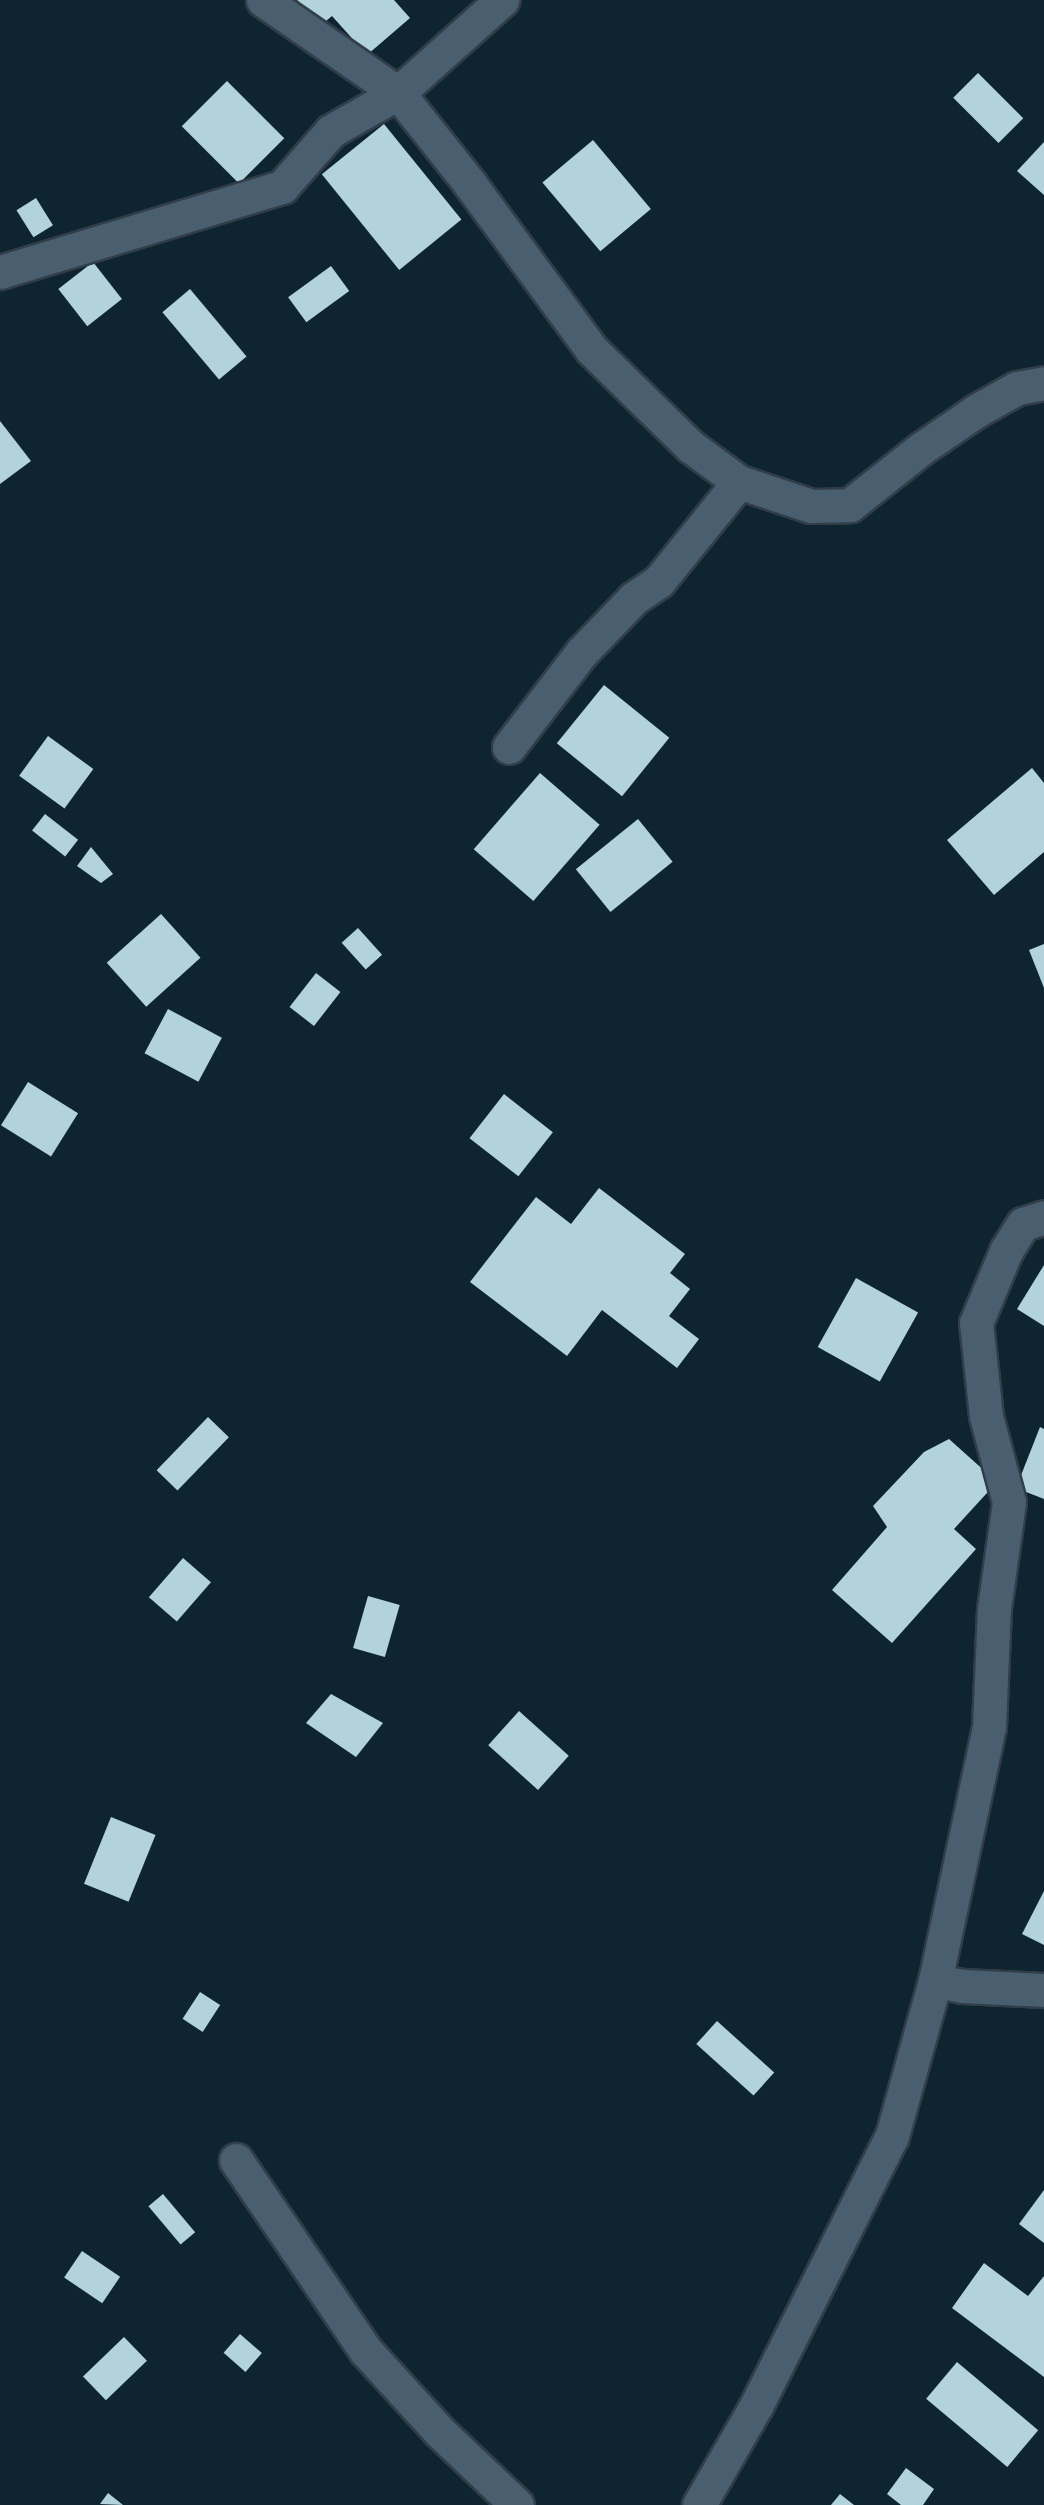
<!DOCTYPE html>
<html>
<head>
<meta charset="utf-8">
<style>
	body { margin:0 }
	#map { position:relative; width:1044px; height:2505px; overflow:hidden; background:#0f2431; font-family:"Crimson Pro",serif }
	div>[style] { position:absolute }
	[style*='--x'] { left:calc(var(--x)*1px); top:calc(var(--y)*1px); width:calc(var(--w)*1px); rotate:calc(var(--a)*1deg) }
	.building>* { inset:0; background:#b2d3dc; transform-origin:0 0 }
	.roads { filter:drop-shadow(2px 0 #313e49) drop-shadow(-2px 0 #313e49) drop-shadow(0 2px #313e49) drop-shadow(0 -2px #313e49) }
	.minor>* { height:33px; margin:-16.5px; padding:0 16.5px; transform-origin:16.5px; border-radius:16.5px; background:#495f6f }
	span { translate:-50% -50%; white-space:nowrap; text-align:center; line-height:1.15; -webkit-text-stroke:6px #050c12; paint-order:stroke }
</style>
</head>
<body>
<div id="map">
	<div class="building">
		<i style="clip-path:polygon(297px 0,394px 0,410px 18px,367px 55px,332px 16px,320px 26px)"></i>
		<i style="left:978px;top:73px;width:64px;height:35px;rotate:45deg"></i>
		<i style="left:227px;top:81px;width:81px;height:64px;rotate:45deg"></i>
		<i style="left:384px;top:124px;width:123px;height:80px;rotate:51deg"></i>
		<i style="left:593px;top:140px;width:90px;height:66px;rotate:50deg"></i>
		<i style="clip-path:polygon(1044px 142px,1044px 195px,1017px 171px)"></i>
		<i style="left:36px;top:198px;width:32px;height:23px;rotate:58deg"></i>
		<i style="left:93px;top:262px;width:47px;height:44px;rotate:52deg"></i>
		<i style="left:331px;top:266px;width:31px;height:53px;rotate:54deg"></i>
		<i style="left:190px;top:289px;width:88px;height:36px;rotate:50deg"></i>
		<i style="clip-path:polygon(0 421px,31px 461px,0 484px)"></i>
		<i style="left:604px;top:685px;width:84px;height:75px;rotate:39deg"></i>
		<i style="left:48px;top:736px;width:56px;height:49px;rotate:36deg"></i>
		<i style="clip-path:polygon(1032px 768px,1044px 783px,1044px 852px,994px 895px,947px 840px)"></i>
		<i style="left:540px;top:773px;width:79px;height:101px;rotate:41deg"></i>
		<i style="left:45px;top:814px;width:42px;height:21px;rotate:38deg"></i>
		<i style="left:638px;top:819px;width:55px;height:80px;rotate:51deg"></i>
		<i style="clip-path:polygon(91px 847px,113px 874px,101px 883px,77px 866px)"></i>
		<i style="left:161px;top:914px;width:59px;height:73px;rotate:48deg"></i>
		<i style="left:358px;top:928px;width:36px;height:22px;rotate:48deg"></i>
		<i style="clip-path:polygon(1044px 944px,1044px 988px,1029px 950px)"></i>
		<i style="left:316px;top:973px;width:31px;height:43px;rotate:38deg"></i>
		<i style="left:168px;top:1009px;width:61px;height:50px;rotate:28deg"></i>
		<i style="left:28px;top:1082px;width:59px;height:51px;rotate:32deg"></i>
		<i style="left:504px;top:1094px;width:62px;height:56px;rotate:38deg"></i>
		<i style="clip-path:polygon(599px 1188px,685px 1254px,670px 1273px,690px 1289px,669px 1316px,699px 1339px,677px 1368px,602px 1310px,567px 1356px,470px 1282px,536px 1197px,571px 1224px)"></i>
		<i style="clip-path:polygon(1044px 1265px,1044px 1326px,1017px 1309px)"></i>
		<i style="left:856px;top:1278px;width:71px;height:79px;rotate:29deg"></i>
		<i style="left:208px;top:1417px;width:29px;height:74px;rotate:44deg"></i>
		<i style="clip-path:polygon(1040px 1427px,1044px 1429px,1044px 1499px,1016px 1488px)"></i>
		<i style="clip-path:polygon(949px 1439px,997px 1482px,954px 1529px,976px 1549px,892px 1643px,832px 1590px,887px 1527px,873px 1506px,924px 1452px)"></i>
		<i style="left:183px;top:1558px;width:37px;height:52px;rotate:41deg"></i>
		<i style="left:368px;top:1596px;width:33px;height:54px;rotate:16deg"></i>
		<i style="clip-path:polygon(331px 1694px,383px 1723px,356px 1757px,306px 1723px)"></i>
		<i style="left:519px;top:1711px;width:67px;height:46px;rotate:42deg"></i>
		<i style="left:111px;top:1817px;width:48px;height:72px;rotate:22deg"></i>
		<i style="clip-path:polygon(1044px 1891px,1044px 1945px,1022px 1934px)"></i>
		<i style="left:200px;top:1992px;width:24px;height:32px;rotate:33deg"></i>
		<i style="left:717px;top:2021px;width:77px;height:31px;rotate:42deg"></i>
		<i style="clip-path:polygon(1044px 2190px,1044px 2243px,1019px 2224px)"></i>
		<i style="left:163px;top:2194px;width:50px;height:19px;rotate:50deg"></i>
		<i style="left:82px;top:2251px;width:46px;height:32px;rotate:34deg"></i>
		<i style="clip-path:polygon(984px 2263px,1028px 2296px,1044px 2276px,1044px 2377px,952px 2308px)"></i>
		<i style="left:240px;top:2334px;width:29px;height:25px;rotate:41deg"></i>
		<i style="left:124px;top:2337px;width:33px;height:57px;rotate:46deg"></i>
		<i style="left:957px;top:2362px;width:106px;height:48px;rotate:40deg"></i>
		<i style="clip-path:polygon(906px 2468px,934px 2489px,923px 2505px,901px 2505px,887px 2494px)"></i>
		<i style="clip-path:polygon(108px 2493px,123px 2505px,100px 2504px)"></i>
		<i style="clip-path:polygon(840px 2494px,854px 2505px,831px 2505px)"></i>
	</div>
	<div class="roads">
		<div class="minor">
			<i style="--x:263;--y:0;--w:164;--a:34.6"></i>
			<i style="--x:398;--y:93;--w:116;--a:51.6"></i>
			<i style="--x:470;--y:184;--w:205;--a:53.7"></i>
			<i style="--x:591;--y:349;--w:139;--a:44.4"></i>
			<i style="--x:690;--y:446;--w:61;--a:36.3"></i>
			<i style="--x:739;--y:482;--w:76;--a:18.4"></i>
			<i style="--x:811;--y:506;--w:39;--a:-1"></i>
			<i style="--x:850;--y:505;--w:92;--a:-38.4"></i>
			<i style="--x:922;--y:448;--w:65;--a:-34.4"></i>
			<i style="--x:976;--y:411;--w:47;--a:-29.3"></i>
			<i style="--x:1017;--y:388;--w:27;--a:-10"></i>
			<i style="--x:0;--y:272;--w:295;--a:-16.8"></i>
			<i style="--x:282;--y:187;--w:74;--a:-48.8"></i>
			<i style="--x:331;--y:131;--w:77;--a:-29.6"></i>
			<i style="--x:398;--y:93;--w:140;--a:-41.8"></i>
			<i style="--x:509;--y:747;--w:120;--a:-52.5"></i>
			<i style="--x:582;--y:652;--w:75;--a:-46.1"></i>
			<i style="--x:634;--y:598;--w:30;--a:-34"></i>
			<i style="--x:659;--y:581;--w:127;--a:-51.1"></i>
			<i style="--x:935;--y:1981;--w:27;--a:10"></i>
			<i style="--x:962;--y:1986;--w:82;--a:2.8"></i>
			<i style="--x:236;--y:2160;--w:230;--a:55.8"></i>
			<i style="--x:365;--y:2350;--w:111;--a:47.6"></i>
			<i style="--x:440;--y:2432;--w:106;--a:43.5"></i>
			<i style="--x:699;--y:2505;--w:114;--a:-60.1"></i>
			<i style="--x:756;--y:2406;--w:302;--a:-63.3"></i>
			<i style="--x:892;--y:2136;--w:161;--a:-74.5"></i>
			<i style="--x:935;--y:1981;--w:260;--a:-78"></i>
			<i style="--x:989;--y:1727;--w:118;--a:-87.6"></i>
			<i style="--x:994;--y:1609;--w:108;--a:-82"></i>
			<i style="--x:1009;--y:1502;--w:89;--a:-105"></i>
			<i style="--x:986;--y:1416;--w:94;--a:-96.1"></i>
			<i style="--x:976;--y:1323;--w:78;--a:-67.4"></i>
			<i style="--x:1006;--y:1251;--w:32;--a:-58"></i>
			<i style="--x:1023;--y:1224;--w:22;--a:-18"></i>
		</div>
	</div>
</div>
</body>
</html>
